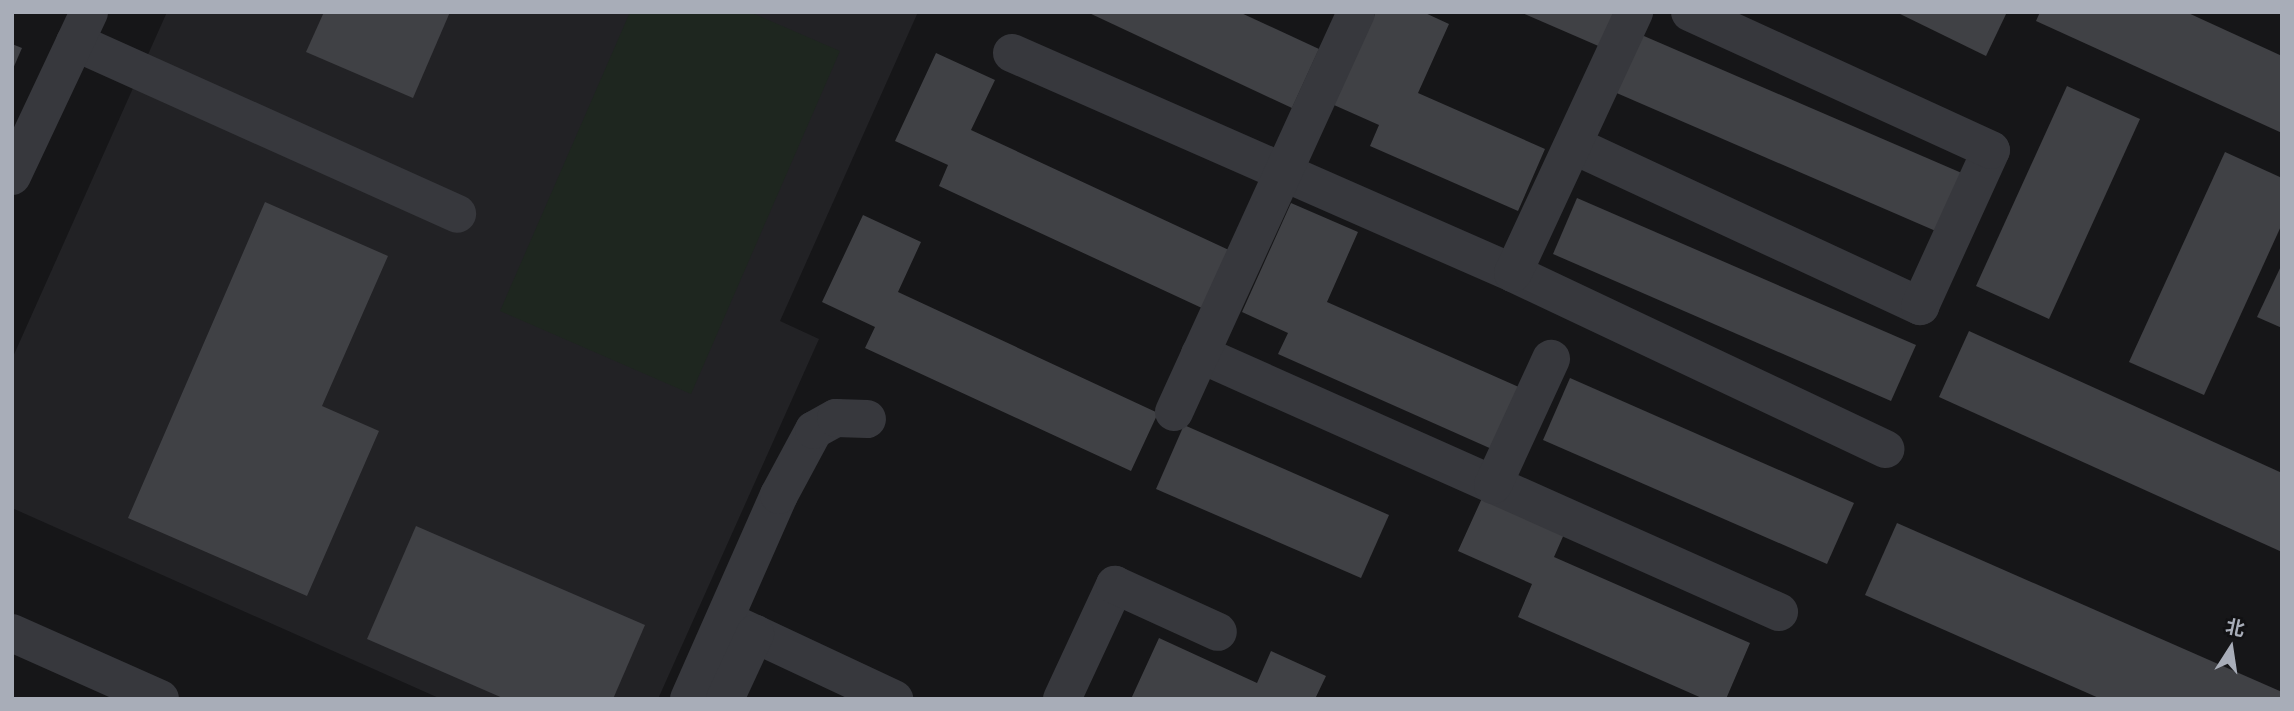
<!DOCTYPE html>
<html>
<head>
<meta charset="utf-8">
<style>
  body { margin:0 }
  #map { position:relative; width:2294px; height:711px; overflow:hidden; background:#161618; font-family:"Asap Condensed","Noto Sans SC",sans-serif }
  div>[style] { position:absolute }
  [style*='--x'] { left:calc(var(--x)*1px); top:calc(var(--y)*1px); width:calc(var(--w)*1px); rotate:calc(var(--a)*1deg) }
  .built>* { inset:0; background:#222225 }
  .green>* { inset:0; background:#1e261f }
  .building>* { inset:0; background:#404145 }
  .minor>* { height:38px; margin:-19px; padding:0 19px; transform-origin:19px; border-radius:19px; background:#37383d }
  span { translate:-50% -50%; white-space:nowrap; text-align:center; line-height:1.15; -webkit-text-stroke:5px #111113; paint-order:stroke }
  .frame { position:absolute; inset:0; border:14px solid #a8adb8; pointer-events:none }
  .north { position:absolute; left:2196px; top:613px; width:70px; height:70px; -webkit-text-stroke:5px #111113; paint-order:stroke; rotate:12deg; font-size:19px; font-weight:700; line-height:28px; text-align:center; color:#a8adb8 }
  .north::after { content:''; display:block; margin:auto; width:24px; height:32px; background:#a8adb8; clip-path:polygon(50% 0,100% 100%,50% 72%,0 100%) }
</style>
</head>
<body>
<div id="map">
  <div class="built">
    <i style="clip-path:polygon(167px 12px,918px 12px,780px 321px,819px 339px,658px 699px,441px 699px,12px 508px,12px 359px)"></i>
  </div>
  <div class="green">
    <i style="clip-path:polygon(630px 12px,750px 12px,840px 51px,691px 394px,500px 311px)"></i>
  </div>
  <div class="building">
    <i style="clip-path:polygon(324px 12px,450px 12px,413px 98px,306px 52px)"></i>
    <i style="clip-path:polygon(1087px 12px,1239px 12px,1319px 49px,1292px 108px)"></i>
    <i style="clip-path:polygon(1376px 12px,1423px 12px,1449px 24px,1418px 93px,1545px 149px,1518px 211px,1370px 146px,1379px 125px,1334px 105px)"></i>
    <i style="clip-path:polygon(1520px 12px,1619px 12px,1603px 48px)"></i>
    <i style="clip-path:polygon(1896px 12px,2007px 12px,1986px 56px)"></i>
    <i style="clip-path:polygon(2040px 12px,2186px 12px,2282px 56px,2282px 133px,2036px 21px)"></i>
    <i style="clip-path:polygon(1637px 33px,1964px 174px,1938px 232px,1612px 91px)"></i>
    <i style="clip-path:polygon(12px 44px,22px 48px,12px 71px)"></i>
    <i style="clip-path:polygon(936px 53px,995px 80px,971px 130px,1231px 251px,1204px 309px,939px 186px,948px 165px,895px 141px)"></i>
    <i style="clip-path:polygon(2067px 86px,2140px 119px,2049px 319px,1976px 286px)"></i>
    <i style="clip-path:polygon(2225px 152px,2282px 178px,2282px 224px,2204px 395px,2129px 362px)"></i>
    <i style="clip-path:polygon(1577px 198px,1916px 345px,1891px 401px,1553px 254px)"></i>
    <i style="clip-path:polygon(265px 202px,388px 256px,322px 406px,379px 431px,307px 596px,128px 518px)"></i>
    <i style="clip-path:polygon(1291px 203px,1358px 232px,1327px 302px,1521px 388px,1494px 450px,1278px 354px,1288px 333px,1242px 312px)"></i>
    <i style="clip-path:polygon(863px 215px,921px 242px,898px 292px,1158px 413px,1131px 471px,865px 348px,875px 327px,822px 302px)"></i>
    <i style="clip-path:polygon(2282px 264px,2282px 328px,2257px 317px)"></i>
    <i style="clip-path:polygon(1969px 331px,2282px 473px,2282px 552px,1939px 397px)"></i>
    <i style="clip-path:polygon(1570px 378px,1854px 503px,1827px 564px,1543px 440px)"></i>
    <i style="clip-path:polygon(1184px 425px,1389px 515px,1361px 578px,1156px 489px)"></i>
    <i style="clip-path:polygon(1483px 496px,1565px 532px,1554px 557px,1750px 643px,1726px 699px,1704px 699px,1518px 617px,1532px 584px,1458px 551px)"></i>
    <i style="clip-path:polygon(1897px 523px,2282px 692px,2282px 699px,2101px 699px,1865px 595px)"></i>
    <i style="clip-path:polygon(416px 526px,645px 625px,613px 699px,505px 699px,367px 639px)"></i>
    <i style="clip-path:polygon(1159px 638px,1257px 683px,1271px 651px,1326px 676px,1315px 699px,1131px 699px)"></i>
  </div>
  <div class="minor">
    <i style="--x:75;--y:42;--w:419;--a:24.2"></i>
    <i style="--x:1012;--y:53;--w:547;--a:23.71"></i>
    <i style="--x:1513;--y:273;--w:412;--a:25.3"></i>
    <i style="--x:1573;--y:145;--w:383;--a:24.9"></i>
    <i style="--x:1920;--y:306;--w:171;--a:-65.5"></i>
    <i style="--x:1991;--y:150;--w:331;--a:-155.4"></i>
    <i style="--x:12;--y:176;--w:181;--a:-64.8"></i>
    <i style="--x:1513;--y:273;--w:288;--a:-65.1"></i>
    <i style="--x:1200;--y:354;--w:634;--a:24.02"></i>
    <i style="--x:1174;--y:412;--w:439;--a:-65.5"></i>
    <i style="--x:1493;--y:485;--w:139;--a:-65.3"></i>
    <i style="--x:725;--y:620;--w:187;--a:25.1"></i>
    <i style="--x:12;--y:633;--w:162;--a:24"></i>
    <i style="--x:689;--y:699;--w:223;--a:-66.2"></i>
    <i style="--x:779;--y:495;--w:74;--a:-61.7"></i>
    <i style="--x:814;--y:430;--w:25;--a:-29"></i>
    <i style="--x:836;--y:418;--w:31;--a:2"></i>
    <i style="--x:725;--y:699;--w:72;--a:-65.2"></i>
    <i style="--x:1062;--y:699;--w:126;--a:-65.1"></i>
    <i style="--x:1115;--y:585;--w:113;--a:24.5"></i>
  </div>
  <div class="frame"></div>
  <div class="north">北</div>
</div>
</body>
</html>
